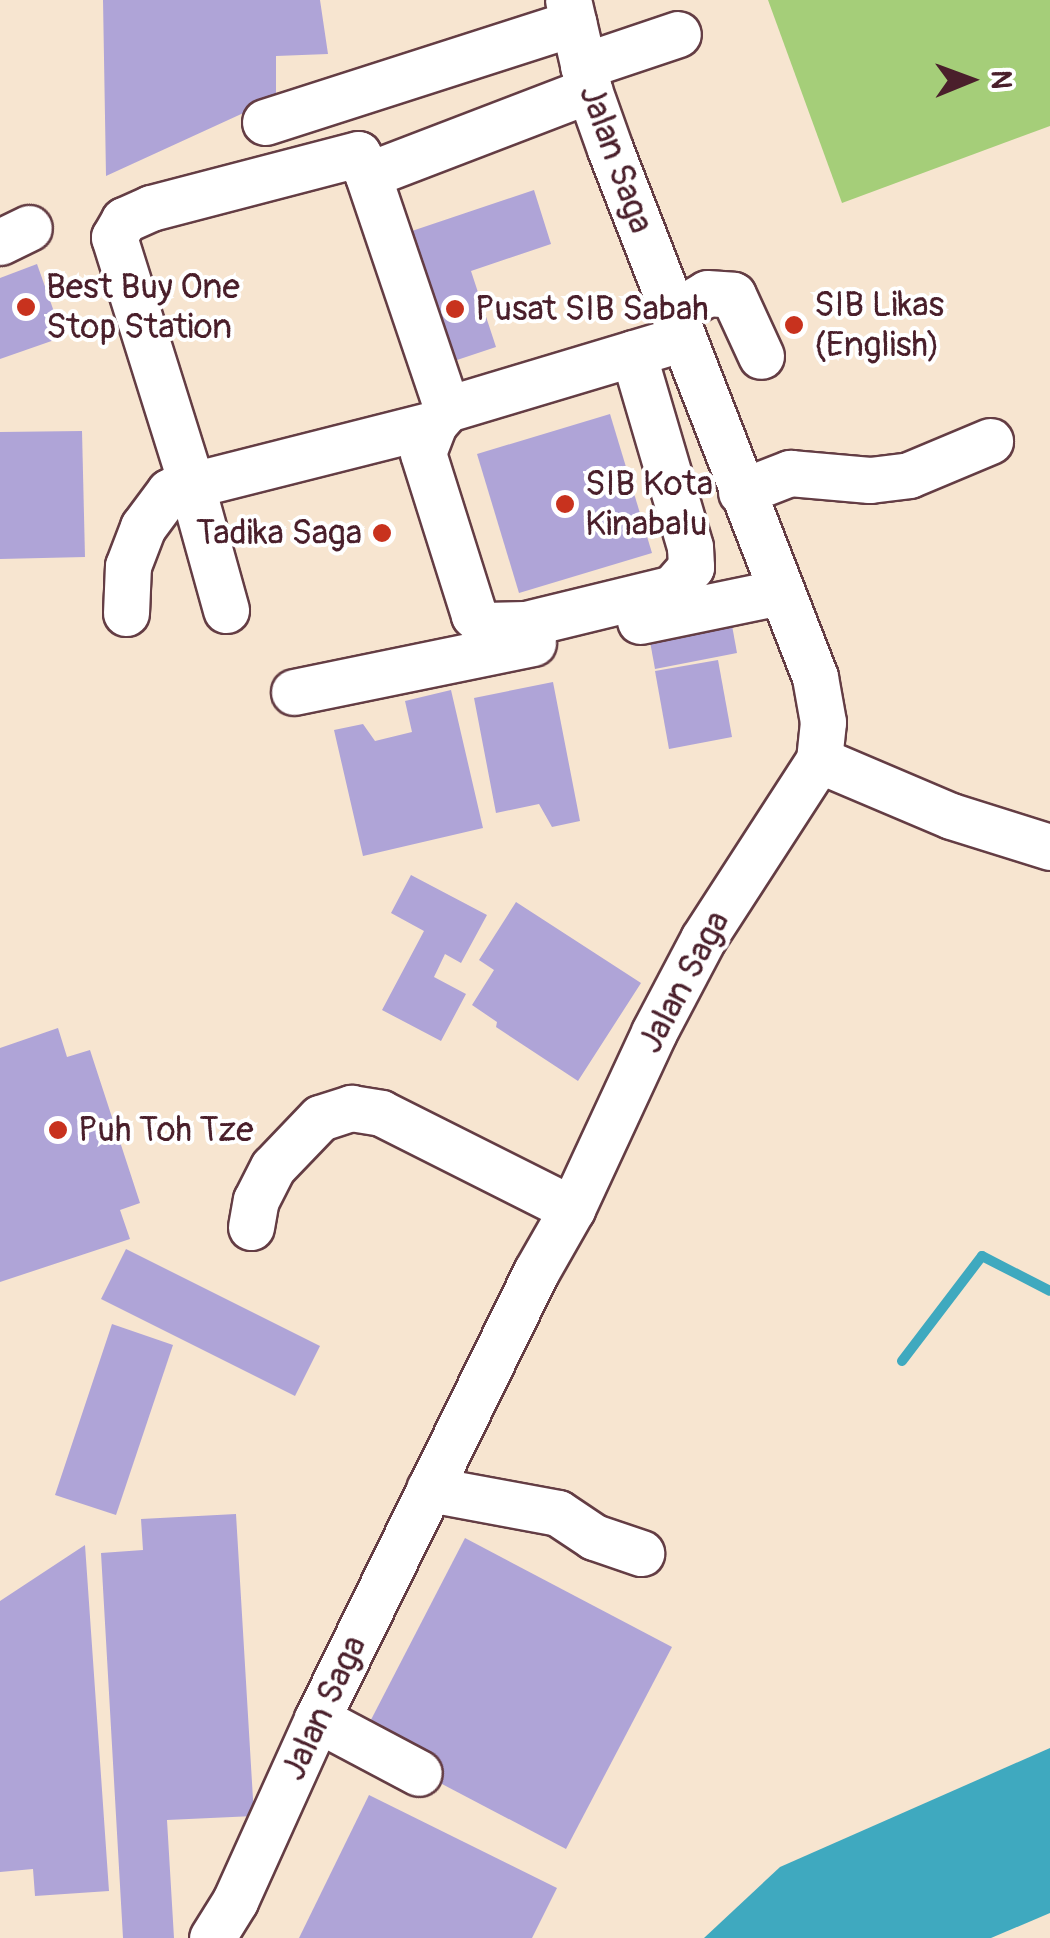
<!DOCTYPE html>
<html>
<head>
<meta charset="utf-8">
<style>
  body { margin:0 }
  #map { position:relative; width:1050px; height:1938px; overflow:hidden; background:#f7e5d0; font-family:Pangolin,sans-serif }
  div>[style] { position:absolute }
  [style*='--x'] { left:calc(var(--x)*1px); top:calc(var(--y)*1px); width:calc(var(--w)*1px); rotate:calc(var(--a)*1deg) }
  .green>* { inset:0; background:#a5ce79 }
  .water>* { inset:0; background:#3fa9bf }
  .stream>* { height:10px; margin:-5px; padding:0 5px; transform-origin:5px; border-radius:5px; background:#3fa9bf }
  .building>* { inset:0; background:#afa4d7 }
  .roads { filter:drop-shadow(2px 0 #643d44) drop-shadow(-2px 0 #643d44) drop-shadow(0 2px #643d44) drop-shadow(0 -2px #643d44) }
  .minor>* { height:45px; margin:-22.5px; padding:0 22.5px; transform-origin:22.5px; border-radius:22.5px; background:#fff }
  .dots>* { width:28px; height:28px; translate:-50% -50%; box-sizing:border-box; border:5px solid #fff; border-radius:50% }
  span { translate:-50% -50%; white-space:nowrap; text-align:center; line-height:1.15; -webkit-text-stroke:8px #fff; paint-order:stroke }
  .street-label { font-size:35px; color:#4a1f2b }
  .poi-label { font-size:35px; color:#4a1f2b }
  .left { translate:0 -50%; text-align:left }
  .right { translate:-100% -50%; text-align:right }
  .north { position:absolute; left:920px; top:30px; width:100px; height:100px; -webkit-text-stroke:8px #fff; paint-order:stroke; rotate:89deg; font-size:28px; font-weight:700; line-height:40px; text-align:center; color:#4a1f2b }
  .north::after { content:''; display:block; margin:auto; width:35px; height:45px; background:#4a1f2b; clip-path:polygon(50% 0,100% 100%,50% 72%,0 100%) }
</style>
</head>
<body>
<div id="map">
  <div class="green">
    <i style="clip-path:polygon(768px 0,1050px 0,1050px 126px,842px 203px)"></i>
  </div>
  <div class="water">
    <i style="clip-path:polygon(1050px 1748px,1050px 1913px,991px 1938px,704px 1938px,780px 1867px)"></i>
  </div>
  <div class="stream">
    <i style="--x:902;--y:1361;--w:132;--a:-52.7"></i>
    <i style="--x:982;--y:1256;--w:76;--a:27.2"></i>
  </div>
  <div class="building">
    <i style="clip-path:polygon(103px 0,320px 0,328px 54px,276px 56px,276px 98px,106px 176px)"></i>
    <i style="clip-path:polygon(534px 190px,551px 244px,471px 271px,496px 347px,445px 364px,403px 234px)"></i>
    <i style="clip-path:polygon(37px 264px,63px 337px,0 359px,0 278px)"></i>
    <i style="clip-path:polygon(610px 414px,652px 553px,519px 593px,477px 454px)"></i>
    <i style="clip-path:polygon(82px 431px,85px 557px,0 559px,0 432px)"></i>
    <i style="clip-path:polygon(731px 620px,737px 653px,655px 669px,649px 636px)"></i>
    <i style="clip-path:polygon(718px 660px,732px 737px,669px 749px,655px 671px)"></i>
    <i style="clip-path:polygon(553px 682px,580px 821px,552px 827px,539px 804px,496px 813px,474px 698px)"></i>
    <i style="clip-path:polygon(451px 690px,483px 828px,363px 856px,334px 730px,363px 724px,375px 741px,412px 732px,405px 701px)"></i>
    <i style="clip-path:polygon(411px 875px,487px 915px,461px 963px,445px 954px,434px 977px,466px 994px,441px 1041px,382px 1010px,424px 931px,391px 913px)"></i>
    <i style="clip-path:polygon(516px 902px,641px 983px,578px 1081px,496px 1027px,497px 1022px,472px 1005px,494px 970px,479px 960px)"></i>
    <i style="clip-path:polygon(58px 1028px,67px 1057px,90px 1050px,140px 1203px,120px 1210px,130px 1239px,0 1282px,0 1048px)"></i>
    <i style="clip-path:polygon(126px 1249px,320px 1346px,295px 1396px,101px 1299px)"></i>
    <i style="clip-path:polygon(112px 1324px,173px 1345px,116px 1515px,55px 1495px)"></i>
    <i style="clip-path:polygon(236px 1514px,254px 1816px,167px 1820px,174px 1938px,123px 1938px,101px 1553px,143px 1550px,141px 1519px)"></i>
    <i style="clip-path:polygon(465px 1538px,672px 1647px,566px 1849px,360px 1741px)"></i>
    <i style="clip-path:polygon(85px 1545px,109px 1891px,35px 1896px,33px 1869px,0 1872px,0 1601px)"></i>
    <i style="clip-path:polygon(369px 1795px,557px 1888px,532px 1938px,299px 1938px)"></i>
  </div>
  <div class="roads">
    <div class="minor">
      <i style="--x:583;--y:66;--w:100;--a:-18.6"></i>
      <i style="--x:265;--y:122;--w:324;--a:-17.8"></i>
      <i style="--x:368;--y:175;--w:23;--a:-115"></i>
      <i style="--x:358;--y:154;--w:214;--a:165.4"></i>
      <i style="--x:151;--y:208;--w:30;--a:156"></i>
      <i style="--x:124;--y:220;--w:20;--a:120"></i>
      <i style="--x:114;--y:237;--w:255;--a:72.6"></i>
      <i style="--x:190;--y:480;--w:18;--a:3"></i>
      <i style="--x:208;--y:481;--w:233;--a:-14.2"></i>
      <i style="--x:0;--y:242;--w:32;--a:-26"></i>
      <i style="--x:673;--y:313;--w:39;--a:-30"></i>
      <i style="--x:707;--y:293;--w:26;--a:4"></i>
      <i style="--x:733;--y:295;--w:67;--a:65.3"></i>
      <i style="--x:633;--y:353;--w:202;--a:73.6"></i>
      <i style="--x:690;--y:547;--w:20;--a:87"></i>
      <i style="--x:691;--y:567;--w:28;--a:131"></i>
      <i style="--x:673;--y:588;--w:152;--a:166.3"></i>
      <i style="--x:525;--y:624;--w:40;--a:178.6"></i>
      <i style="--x:485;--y:625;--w:15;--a:-138"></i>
      <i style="--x:474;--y:615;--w:170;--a:-107.5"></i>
      <i style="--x:423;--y:453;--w:31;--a:-69"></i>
      <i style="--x:434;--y:424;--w:20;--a:-49"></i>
      <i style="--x:447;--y:409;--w:246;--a:-16.7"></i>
      <i style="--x:447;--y:409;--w:247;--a:-108.7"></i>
      <i style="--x:368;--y:175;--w:237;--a:-21"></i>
      <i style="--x:741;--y:492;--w:53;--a:-21.2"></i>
      <i style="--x:790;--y:473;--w:80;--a:5"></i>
      <i style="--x:870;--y:480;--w:39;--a:-7"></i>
      <i style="--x:909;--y:475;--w:88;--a:-22.8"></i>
      <i style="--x:126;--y:613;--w:47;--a:-87.6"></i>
      <i style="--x:128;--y:566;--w:42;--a:-69"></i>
      <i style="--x:143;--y:527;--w:44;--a:-53.4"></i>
      <i style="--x:169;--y:492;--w:24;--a:-30"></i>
      <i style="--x:190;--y:480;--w:135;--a:74.5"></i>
      <i style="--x:640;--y:621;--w:143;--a:-11.7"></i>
      <i style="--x:294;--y:692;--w:244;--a:-11.6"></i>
      <i style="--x:819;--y:760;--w:143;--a:23"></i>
      <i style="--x:951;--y:816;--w:104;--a:17.4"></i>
      <i style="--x:251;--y:1227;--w:27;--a:-80"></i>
      <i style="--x:256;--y:1200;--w:37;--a:-63"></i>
      <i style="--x:273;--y:1167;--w:68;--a:-46.2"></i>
      <i style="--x:320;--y:1118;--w:33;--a:-18"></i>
      <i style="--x:351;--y:1108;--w:30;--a:9"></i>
      <i style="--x:381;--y:1113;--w:214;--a:26.7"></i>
      <i style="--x:429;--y:1489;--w:131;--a:10.5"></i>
      <i style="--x:558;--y:1513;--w:43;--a:33.7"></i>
      <i style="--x:594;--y:1537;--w:50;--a:18.8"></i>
      <i style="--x:317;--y:1719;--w:115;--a:27.9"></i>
      <i style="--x:212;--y:1938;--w:44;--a:-58.1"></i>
      <i style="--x:235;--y:1901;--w:200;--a:-65.7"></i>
      <i style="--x:317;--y:1719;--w:498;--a:-63.9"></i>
      <i style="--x:536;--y:1272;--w:73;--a:-60.3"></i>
      <i style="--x:572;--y:1209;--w:195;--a:-65.1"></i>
      <i style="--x:654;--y:1032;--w:105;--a:-62.2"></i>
      <i style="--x:703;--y:939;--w:213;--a:-57.1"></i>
      <i style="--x:819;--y:760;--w:38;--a:-84"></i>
      <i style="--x:823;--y:722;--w:46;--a:-100.1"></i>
      <i style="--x:815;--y:677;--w:566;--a:-111.22"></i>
      <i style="--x:610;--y:149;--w:63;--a:-109.6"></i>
      <i style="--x:589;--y:90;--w:92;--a:-103.1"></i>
    </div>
  </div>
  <div class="dots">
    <i style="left:26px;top:307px;background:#c8321e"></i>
    <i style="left:455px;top:309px;background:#c8321e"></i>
    <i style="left:794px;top:325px;background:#c8321e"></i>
    <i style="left:565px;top:504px;background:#c8321e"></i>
    <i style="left:382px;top:533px;background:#c8321e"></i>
    <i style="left:58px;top:1130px;background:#c8321e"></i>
  </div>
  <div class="street-label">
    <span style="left:616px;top:159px;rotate:70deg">Jalan Saga</span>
    <span style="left:684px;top:982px;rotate:-62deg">Jalan Saga</span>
    <span style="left:324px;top:1708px;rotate:-65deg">Jalan Saga</span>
  </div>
  <div class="poi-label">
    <span class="left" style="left:46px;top:307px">Best Buy One<br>Stop Station</span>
    <span class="left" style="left:814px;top:325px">SIB Likas<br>(English)</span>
    <span class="left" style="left:475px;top:309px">Pusat SIB Sabah</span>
    <span class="left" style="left:585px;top:504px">SIB Kota<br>Kinabalu</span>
    <span class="right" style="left:362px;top:533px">Tadika Saga</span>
    <span class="left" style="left:78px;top:1130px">Puh Toh Tze</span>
  </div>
  <div class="north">N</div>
</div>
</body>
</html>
